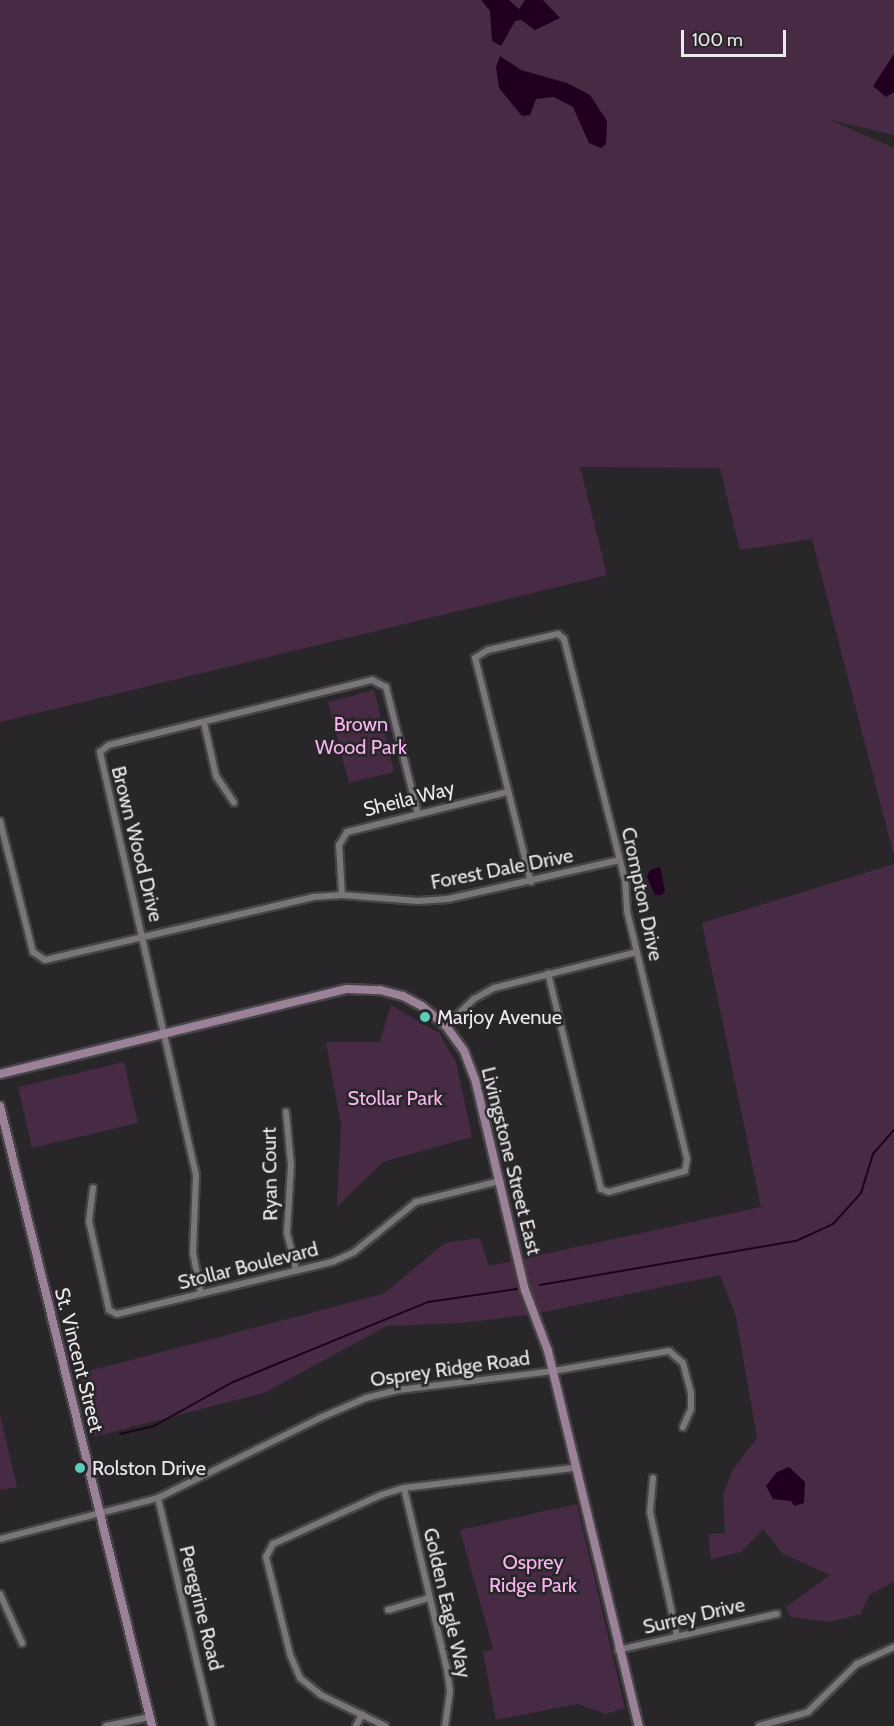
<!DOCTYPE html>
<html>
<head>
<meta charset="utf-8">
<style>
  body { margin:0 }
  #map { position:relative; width:894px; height:1726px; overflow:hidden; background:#292629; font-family:Cabin,sans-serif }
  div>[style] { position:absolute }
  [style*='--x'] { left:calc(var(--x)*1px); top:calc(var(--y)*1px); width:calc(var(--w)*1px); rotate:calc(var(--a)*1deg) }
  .green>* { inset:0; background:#472a43 }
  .water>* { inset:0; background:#21001f }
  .stream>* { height:2px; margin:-1px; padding:0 1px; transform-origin:1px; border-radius:1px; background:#21001f }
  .roads { filter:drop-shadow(2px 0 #464446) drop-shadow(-2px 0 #464446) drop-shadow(0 2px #464446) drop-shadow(0 -2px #464446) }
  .street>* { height:6px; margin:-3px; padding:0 3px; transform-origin:3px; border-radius:3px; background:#7a7579 }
  .secondary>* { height:8px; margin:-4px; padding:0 4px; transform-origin:4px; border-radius:4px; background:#9c8298 }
  .dots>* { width:16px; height:16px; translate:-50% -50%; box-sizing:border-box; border:3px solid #292629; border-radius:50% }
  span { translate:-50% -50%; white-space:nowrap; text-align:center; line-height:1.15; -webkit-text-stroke:5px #292629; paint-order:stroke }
  .park-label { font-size:20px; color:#fbb5f2 }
  .street-label { font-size:20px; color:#eceaec }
  .poi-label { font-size:20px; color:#eceaec }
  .left { translate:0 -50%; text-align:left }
  .scale { position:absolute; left:681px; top:30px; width:105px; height:27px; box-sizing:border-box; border:3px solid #eceaec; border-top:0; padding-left:8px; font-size:18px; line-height:21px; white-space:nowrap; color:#eceaec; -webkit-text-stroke:4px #292629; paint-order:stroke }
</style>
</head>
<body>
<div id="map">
  <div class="green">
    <i style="clip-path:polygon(0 0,894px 0,894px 135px,830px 120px,894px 148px,894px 856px,812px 539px,740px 550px,720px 468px,580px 467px,607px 575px,0 722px)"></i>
    <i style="clip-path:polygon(374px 690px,394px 772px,349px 783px,328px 702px)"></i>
    <i style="clip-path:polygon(894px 864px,894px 1582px,869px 1595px,861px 1614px,830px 1622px,791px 1617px,786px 1607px,830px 1575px,783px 1554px,763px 1529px,741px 1552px,711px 1559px,708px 1534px,725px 1533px,723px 1495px,732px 1471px,757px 1438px,736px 1317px,720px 1275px,534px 1314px,461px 1323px,387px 1326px,264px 1393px,93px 1437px,77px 1374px,383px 1294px,445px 1243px,480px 1238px,489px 1266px,761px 1207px,702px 923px)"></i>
    <i style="clip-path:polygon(391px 1005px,439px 1033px,456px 1062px,472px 1137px,383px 1162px,337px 1207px,341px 1125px,326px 1042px,380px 1042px)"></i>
    <i style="clip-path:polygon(124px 1062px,138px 1123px,32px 1148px,18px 1087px)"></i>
    <i style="clip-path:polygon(0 1415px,17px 1487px,0 1490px)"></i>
    <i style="clip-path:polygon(577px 1504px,625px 1708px,606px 1714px,577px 1704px,496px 1720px,483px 1652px,493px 1649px,460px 1530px)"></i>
  </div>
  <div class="water">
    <i style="clip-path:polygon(481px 0,509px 0,519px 9px,525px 0,543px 0,560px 18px,535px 30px,521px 20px,515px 21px,501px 46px,492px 41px,490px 11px)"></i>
    <i style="clip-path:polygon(894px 54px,894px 92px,886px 97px,873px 86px)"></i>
    <i style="clip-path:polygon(500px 56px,521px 70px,567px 83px,590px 95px,607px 121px,606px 144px,601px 148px,589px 143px,573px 107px,554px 97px,536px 99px,530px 115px,522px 116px,499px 88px,496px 67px)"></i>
    <i style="clip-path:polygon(660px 867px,665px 891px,662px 895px,655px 895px,647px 877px,650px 870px)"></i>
    <i style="clip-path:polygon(789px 1467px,805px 1482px,804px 1503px,794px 1506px,791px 1501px,773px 1499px,766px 1486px,777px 1472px)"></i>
  </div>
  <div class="stream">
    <i style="--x:540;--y:1285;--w:260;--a:-9.8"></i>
    <i style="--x:796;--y:1241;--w:41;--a:-24.7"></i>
    <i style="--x:833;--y:1224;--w:42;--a:-47.9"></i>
    <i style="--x:861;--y:1193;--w:41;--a:-72.9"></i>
    <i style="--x:873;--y:1154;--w:32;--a:-49"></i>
    <i style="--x:120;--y:1434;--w:35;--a:-13"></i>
    <i style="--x:154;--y:1426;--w:90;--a:-29.1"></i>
    <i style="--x:233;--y:1382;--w:211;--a:-22.3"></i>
    <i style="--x:428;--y:1302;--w:96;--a:-8.4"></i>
  </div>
  <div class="roads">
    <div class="street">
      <i style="--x:204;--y:723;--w:54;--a:77.2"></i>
      <i style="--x:216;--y:776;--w:32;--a:56"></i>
      <i style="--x:0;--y:821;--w:135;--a:75.9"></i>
      <i style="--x:33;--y:952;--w:14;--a:34"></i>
      <i style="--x:45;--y:960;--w:276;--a:-13.2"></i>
      <i style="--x:314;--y:897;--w:28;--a:-4"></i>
      <i style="--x:342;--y:895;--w:76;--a:4.5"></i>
      <i style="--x:418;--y:901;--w:30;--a:-4"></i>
      <i style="--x:448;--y:899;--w:176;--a:-12.8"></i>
      <i style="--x:531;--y:882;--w:231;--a:-104"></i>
      <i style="--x:475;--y:658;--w:15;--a:-32"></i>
      <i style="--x:488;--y:650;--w:72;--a:-12.9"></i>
      <i style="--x:558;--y:634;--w:8;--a:40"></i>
      <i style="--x:564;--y:639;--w:249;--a:75.8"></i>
      <i style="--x:625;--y:880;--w:31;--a:86"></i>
      <i style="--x:627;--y:911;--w:255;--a:76.4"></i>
      <i style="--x:687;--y:1159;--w:12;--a:99"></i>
      <i style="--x:685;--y:1171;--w:79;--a:164.6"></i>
      <i style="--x:609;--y:1192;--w:9;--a:-159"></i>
      <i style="--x:601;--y:1189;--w:222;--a:-103.8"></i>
      <i style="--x:342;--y:895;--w:50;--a:-93.4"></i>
      <i style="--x:339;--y:845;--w:15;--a:-58"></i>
      <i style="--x:347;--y:832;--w:165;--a:-14"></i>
      <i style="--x:446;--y:1026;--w:39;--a:-44"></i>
      <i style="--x:474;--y:999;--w:23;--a:-29"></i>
      <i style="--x:494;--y:988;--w:147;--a:-14.1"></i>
      <i style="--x:286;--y:1112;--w:53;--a:84.6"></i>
      <i style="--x:291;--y:1165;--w:68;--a:93.4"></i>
      <i style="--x:287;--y:1233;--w:38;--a:76"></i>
      <i style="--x:93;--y:1188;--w:33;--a:97"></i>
      <i style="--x:89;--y:1221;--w:91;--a:77.3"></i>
      <i style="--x:109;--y:1310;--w:9;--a:27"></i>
      <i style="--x:117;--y:1314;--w:221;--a:-13.6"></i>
      <i style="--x:332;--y:1262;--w:24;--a:-24"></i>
      <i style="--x:354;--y:1252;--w:80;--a:-38.9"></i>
      <i style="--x:416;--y:1202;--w:87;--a:-14"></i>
      <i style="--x:201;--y:1294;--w:42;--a:-101"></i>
      <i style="--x:193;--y:1253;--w:78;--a:-87.8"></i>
      <i style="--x:196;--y:1175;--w:434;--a:-102.8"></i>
      <i style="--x:100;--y:752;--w:11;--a:-38"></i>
      <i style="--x:109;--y:745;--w:271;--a:-13.9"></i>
      <i style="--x:372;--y:680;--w:16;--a:27"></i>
      <i style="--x:386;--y:687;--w:131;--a:75.9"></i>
      <i style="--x:653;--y:1478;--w:34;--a:95"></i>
      <i style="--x:650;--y:1512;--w:127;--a:77.7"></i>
      <i style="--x:404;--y:1488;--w:187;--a:76.7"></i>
      <i style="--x:447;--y:1670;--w:21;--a:82"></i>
      <i style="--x:450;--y:1691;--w:35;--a:98"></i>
      <i style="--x:158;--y:1498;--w:234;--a:76.7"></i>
      <i style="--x:0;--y:1539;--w:163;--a:-14.5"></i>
      <i style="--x:158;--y:1498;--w:183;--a:-26.3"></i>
      <i style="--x:322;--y:1417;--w:48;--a:-23.4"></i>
      <i style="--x:366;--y:1398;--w:34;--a:-14"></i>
      <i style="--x:399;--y:1390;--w:155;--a:-7"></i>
      <i style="--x:553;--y:1371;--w:118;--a:-9.8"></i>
      <i style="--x:669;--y:1351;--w:18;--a:41"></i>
      <i style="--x:683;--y:1363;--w:31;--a:75"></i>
      <i style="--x:691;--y:1393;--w:16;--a:90"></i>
      <i style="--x:691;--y:1409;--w:20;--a:114"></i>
      <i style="--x:0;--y:1594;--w:54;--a:65.8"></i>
      <i style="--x:388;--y:1610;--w:43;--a:-16.3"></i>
      <i style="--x:618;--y:1650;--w:163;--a:-12.8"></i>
      <i style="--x:106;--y:1726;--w:45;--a:-11.6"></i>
      <i style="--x:356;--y:1726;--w:13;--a:-63"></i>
      <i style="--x:385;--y:1726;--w:71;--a:-154.2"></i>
      <i style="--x:321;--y:1695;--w:27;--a:-141"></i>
      <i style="--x:300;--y:1678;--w:26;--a:-113"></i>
      <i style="--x:290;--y:1654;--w:100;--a:-103.9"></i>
      <i style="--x:266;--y:1557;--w:15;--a:-62"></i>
      <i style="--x:273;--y:1544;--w:119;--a:-24.4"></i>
      <i style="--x:381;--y:1495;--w:24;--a:-17"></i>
      <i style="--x:404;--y:1488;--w:172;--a:-6.7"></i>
      <i style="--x:759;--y:1726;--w:51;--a:-15.9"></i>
      <i style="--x:808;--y:1712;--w:69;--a:-44.4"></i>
      <i style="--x:857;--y:1664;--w:41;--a:-24.7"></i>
    </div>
    <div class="secondary">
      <i style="--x:0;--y:1074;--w:357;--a:-13.8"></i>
      <i style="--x:347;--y:989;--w:33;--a:2"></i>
      <i style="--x:380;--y:990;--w:24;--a:15"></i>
      <i style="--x:403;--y:996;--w:21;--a:28"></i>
      <i style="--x:422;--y:1006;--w:31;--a:40"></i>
      <i style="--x:446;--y:1026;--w:31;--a:54"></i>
      <i style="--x:464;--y:1051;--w:30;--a:69"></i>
      <i style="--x:475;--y:1079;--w:217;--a:76.7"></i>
      <i style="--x:525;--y:1290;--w:65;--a:69.3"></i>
      <i style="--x:548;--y:1351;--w:386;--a:76.4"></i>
      <i style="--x:0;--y:1106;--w:638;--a:76.22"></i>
    </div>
  </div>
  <div class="dots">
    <i style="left:425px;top:1017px;background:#5bcebb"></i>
    <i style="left:80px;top:1468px;background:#5bcebb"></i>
  </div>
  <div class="park-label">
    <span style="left:361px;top:736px">Brown<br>Wood Park</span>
    <span style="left:395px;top:1098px">Stollar Park</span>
    <span style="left:533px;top:1574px">Osprey<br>Ridge Park</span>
  </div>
  <div class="street-label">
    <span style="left:409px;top:799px;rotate:-14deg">Sheila Way</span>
    <span style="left:137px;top:844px;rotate:76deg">Brown Wood Drive</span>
    <span style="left:502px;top:869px;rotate:-11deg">Forest Dale Drive</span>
    <span style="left:642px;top:894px;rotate:78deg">Crompton Drive</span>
    <span style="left:511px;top:1161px;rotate:76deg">Livingstone Street East</span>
    <span style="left:270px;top:1174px;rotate:-91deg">Ryan Court</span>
    <span style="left:248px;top:1266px;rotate:-14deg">Stollar Boulevard</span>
    <span style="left:79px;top:1360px;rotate:76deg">St. Vincent Street</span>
    <span style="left:450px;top:1369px;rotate:-8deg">Osprey Ridge Road</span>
    <span style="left:447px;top:1603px;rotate:77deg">Golden Eagle Way</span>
    <span style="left:201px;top:1608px;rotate:76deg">Peregrine Road</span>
    <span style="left:694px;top:1616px;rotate:-13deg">Surrey Drive</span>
  </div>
  <div class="poi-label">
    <span class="left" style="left:437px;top:1017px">Marjoy Avenue</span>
    <span class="left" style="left:92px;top:1468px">Rolston Drive</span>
  </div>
  <div class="scale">100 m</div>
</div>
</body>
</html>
